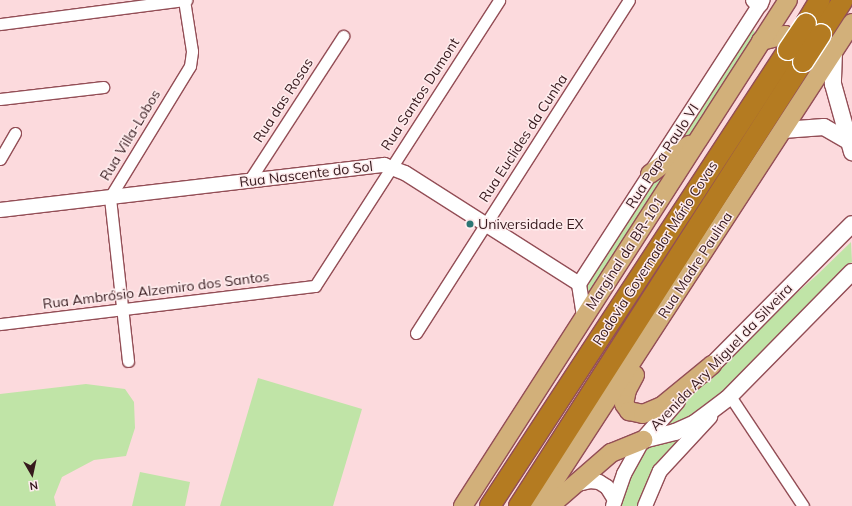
<!DOCTYPE html>
<html>
<head>
<meta charset="utf-8">
<style>
  body { margin:0 }
  #map { position:relative; width:852px; height:506px; overflow:hidden; background:#fcdadd; font-family:Mulish,sans-serif }
  div>[style] { position:absolute }
  [style*='--x'] { left:calc(var(--x)*1px); top:calc(var(--y)*1px); width:calc(var(--w)*1px); rotate:calc(var(--a)*1deg) }
  .green>* { inset:0; background:#c0e4a7 }
  .roads { filter:drop-shadow(1px 0 #934e56) drop-shadow(-1px 0 #934e56) drop-shadow(0 1px #934e56) drop-shadow(0 -1px #934e56) }
  .minor>* { height:11px; margin:-5.5px; padding:0 5.5px; transform-origin:5.5px; border-radius:5.5px; background:#fff }
  .tertiary>* { height:14px; margin:-7px; padding:0 7px; transform-origin:7px; border-radius:7px; background:#fff }
  .secondary>* { height:16px; margin:-8px; padding:0 8px; transform-origin:8px; border-radius:8px; background:#fff }
  .primary>* { height:18px; margin:-9px; padding:0 9px; transform-origin:9px; border-radius:9px; background:#d2b07a }
  .motorway>* { height:20px; margin:-10px; padding:0 10px; transform-origin:10px; border-radius:10px; background:#b47b21 }
  .bridges { filter:drop-shadow(1px 0 #fff) drop-shadow(-1px 0 #fff) drop-shadow(0 1px #fff) drop-shadow(0 -1px #fff) }
  .motorway-bridge>* { height:20px; margin:-10px; padding:0 10px; transform-origin:10px; border-radius:10px; background:#b47b21 }
  .dots>* { width:11px; height:11px; translate:-50% -50%; box-sizing:border-box; border:2px solid #feeced; border-radius:50% }
  span { translate:-50% -50%; white-space:nowrap; text-align:center; line-height:1.15; -webkit-text-stroke:3px #feeced; paint-order:stroke }
  .street-label { font-size:14px; color:#36191d }
  .poi-label { font-size:14px; color:#36191d }
  .left { translate:0 -50%; text-align:left }
  .north { position:absolute; left:12px; top:454px; width:40px; height:40px; -webkit-text-stroke:3px #feeced; paint-order:stroke; rotate:171deg; font-size:11px; font-weight:700; line-height:16px; text-align:center; color:#36191d }
  .north::after { content:''; display:block; margin:auto; width:14px; height:18px; background:#36191d; clip-path:polygon(50% 0,100% 100%,50% 72%,0 100%) }
</style>
</head>
<body>
<div id="map">
  <div class="green">
    <i style="clip-path:polygon(752px 28px,756px 34px,693px 133px,669px 150px)"></i>
    <i style="clip-path:polygon(681px 158px,585px 302px,584px 282px,652px 181px)"></i>
    <i style="clip-path:polygon(851px 242px,852px 262px,779px 337px,703px 414px,666px 432px,664px 418px,739px 344px,817px 275px)"></i>
    <i style="clip-path:polygon(258px 378px,362px 409px,333px 506px,220px 506px)"></i>
    <i style="clip-path:polygon(86px 384px,125px 389px,134px 402px,135px 428px,126px 456px,94px 460px,62px 477px,54px 497px,56px 506px,0 506px,0 394px)"></i>
    <i style="clip-path:polygon(686px 434px,653px 470px,638px 506px,616px 506px,643px 444px)"></i>
    <i style="clip-path:polygon(140px 472px,190px 482px,185px 506px,132px 506px)"></i>
  </div>
  <div class="roads">
    <div class="minor">
      <i style="--x:0;--y:24;--w:188;--a:-7.4"></i>
      <i style="--x:0;--y:99;--w:104;--a:-6.6"></i>
      <i style="--x:0;--y:159;--w:30;--a:-60"></i>
      <i style="--x:249;--y:181;--w:173;--a:-57"></i>
      <i style="--x:0;--y:324;--w:317;--a:-6.9"></i>
      <i style="--x:315;--y:286;--w:340;--a:-57.2"></i>
      <i style="--x:416;--y:333;--w:395;--a:-57.4"></i>
      <i style="--x:128;--y:361;--w:165;--a:-96.3"></i>
      <i style="--x:110;--y:197;--w:153;--a:-58.6"></i>
      <i style="--x:190;--y:66;--w:15;--a:-82"></i>
      <i style="--x:192;--y:51;--w:52;--a:-98.9"></i>
      <i style="--x:730;--y:396;--w:132;--a:56.4"></i>
    </div>
    <div class="tertiary">
      <i style="--x:0;--y:210;--w:387;--a:-6.7"></i>
      <i style="--x:384;--y:165;--w:22;--a:21"></i>
      <i style="--x:405;--y:173;--w:206;--a:32.5"></i>
      <i style="--x:584;--y:316;--w:32;--a:-99"></i>
      <i style="--x:579;--y:284;--w:338;--a:-57.1"></i>
      <i style="--x:574;--y:485;--w:16;--a:-14"></i>
      <i style="--x:590;--y:481;--w:9;--a:6"></i>
      <i style="--x:599;--y:482;--w:9;--a:32"></i>
      <i style="--x:607;--y:487;--w:15;--a:58"></i>
      <i style="--x:613;--y:506;--w:34;--a:-71"></i>
      <i style="--x:624;--y:474;--w:39;--a:-61"></i>
      <i style="--x:645;--y:506;--w:38;--a:-67"></i>
      <i style="--x:660;--y:471;--w:74;--a:-47.2"></i>
    </div>
    <div class="secondary">
      <i style="--x:754;--y:0;--w:7;--a:34"></i>
      <i style="--x:834;--y:51;--w:33;--a:92"></i>
      <i style="--x:833;--y:84;--w:71;--a:74.4"></i>
      <i style="--x:783;--y:130;--w:41;--a:-4.2"></i>
      <i style="--x:824;--y:127;--w:28;--a:30"></i>
      <i style="--x:703;--y:374;--w:211;--a:-45.2"></i>
      <i style="--x:643;--y:440;--w:52;--a:-48.9"></i>
      <i style="--x:643;--y:440;--w:33;--a:-14"></i>
      <i style="--x:675;--y:432;--w:22;--a:-24"></i>
      <i style="--x:695;--y:423;--w:40;--a:-37"></i>
      <i style="--x:727;--y:399;--w:178;--a:-45.5"></i>
    </div>
    <div class="primary">
      <i style="--x:761;--y:41;--w:25;--a:-14"></i>
      <i style="--x:785;--y:35;--w:25;--a:27"></i>
      <i style="--x:650;--y:174;--w:49;--a:-36.6"></i>
      <i style="--x:635;--y:375;--w:17;--a:118"></i>
      <i style="--x:627;--y:390;--w:14;--a:102"></i>
      <i style="--x:624;--y:404;--w:9;--a:54"></i>
      <i style="--x:629;--y:411;--w:14;--a:12"></i>
      <i style="--x:643;--y:414;--w:21;--a:-23"></i>
      <i style="--x:662;--y:406;--w:65;--a:-39.4"></i>
      <i style="--x:463;--y:506;--w:601;--a:-57.29"></i>
      <i style="--x:538;--y:506;--w:576;--a:-56.97"></i>
      <i style="--x:550;--y:506;--w:81;--a:-41"></i>
      <i style="--x:611;--y:453;--w:35;--a:-22"></i>
    </div>
    <div class="motorway">
      <i style="--x:806;--y:23;--w:27;--a:-59"></i>
      <i style="--x:821;--y:34;--w:40;--a:-57.1"></i>
      <i style="--x:490;--y:506;--w:545;--a:-56.84"></i>
      <i style="--x:519;--y:506;--w:527;--a:-57.4"></i>
    </div>
  </div>
  <div class="bridges">
    <div class="motorway-bridge">
      <i style="--x:788;--y:50;--w:32;--a:-56"></i>
      <i style="--x:803;--y:62;--w:33;--a:-57"></i>
    </div>
  </div>
  <div class="dots">
    <i style="left:470px;top:224px;background:#2c7674"></i>
  </div>
  <div class="street-label">
    <span style="left:420px;top:94px;rotate:-57deg">Rua Santos Dumont</span>
    <span style="left:283px;top:100px;rotate:-57deg">Rua das Rosas</span>
    <span style="left:130px;top:135px;rotate:-59deg">Rua Villa-Lobos</span>
    <span style="left:523px;top:138px;rotate:-57deg">Rua Euclides da Cunha</span>
    <span style="left:662px;top:156px;rotate:-57deg">Rua Papa Paulo VI</span>
    <span style="left:306px;top:174px;rotate:-7deg">Rua Nascente do Sol</span>
    <span style="left:625px;top:253px;rotate:-57deg">Marginal da BR-101</span>
    <span style="left:655px;top:253px;rotate:-57deg">Rodovia Governador Mário Covas</span>
    <span style="left:695px;top:265px;rotate:-57deg">Rua Madre Paulina</span>
    <span style="left:156px;top:290px;rotate:-7deg">Rua Ambrósio Alzemiro dos Santos</span>
    <span style="left:721px;top:357px;rotate:-46deg">Avenida Ary Miguel da Silveira</span>
  </div>
  <div class="poi-label">
    <span class="left" style="left:478px;top:224px">Universidade EX</span>
  </div>
  <div class="north">N</div>
</div>
</body>
</html>
